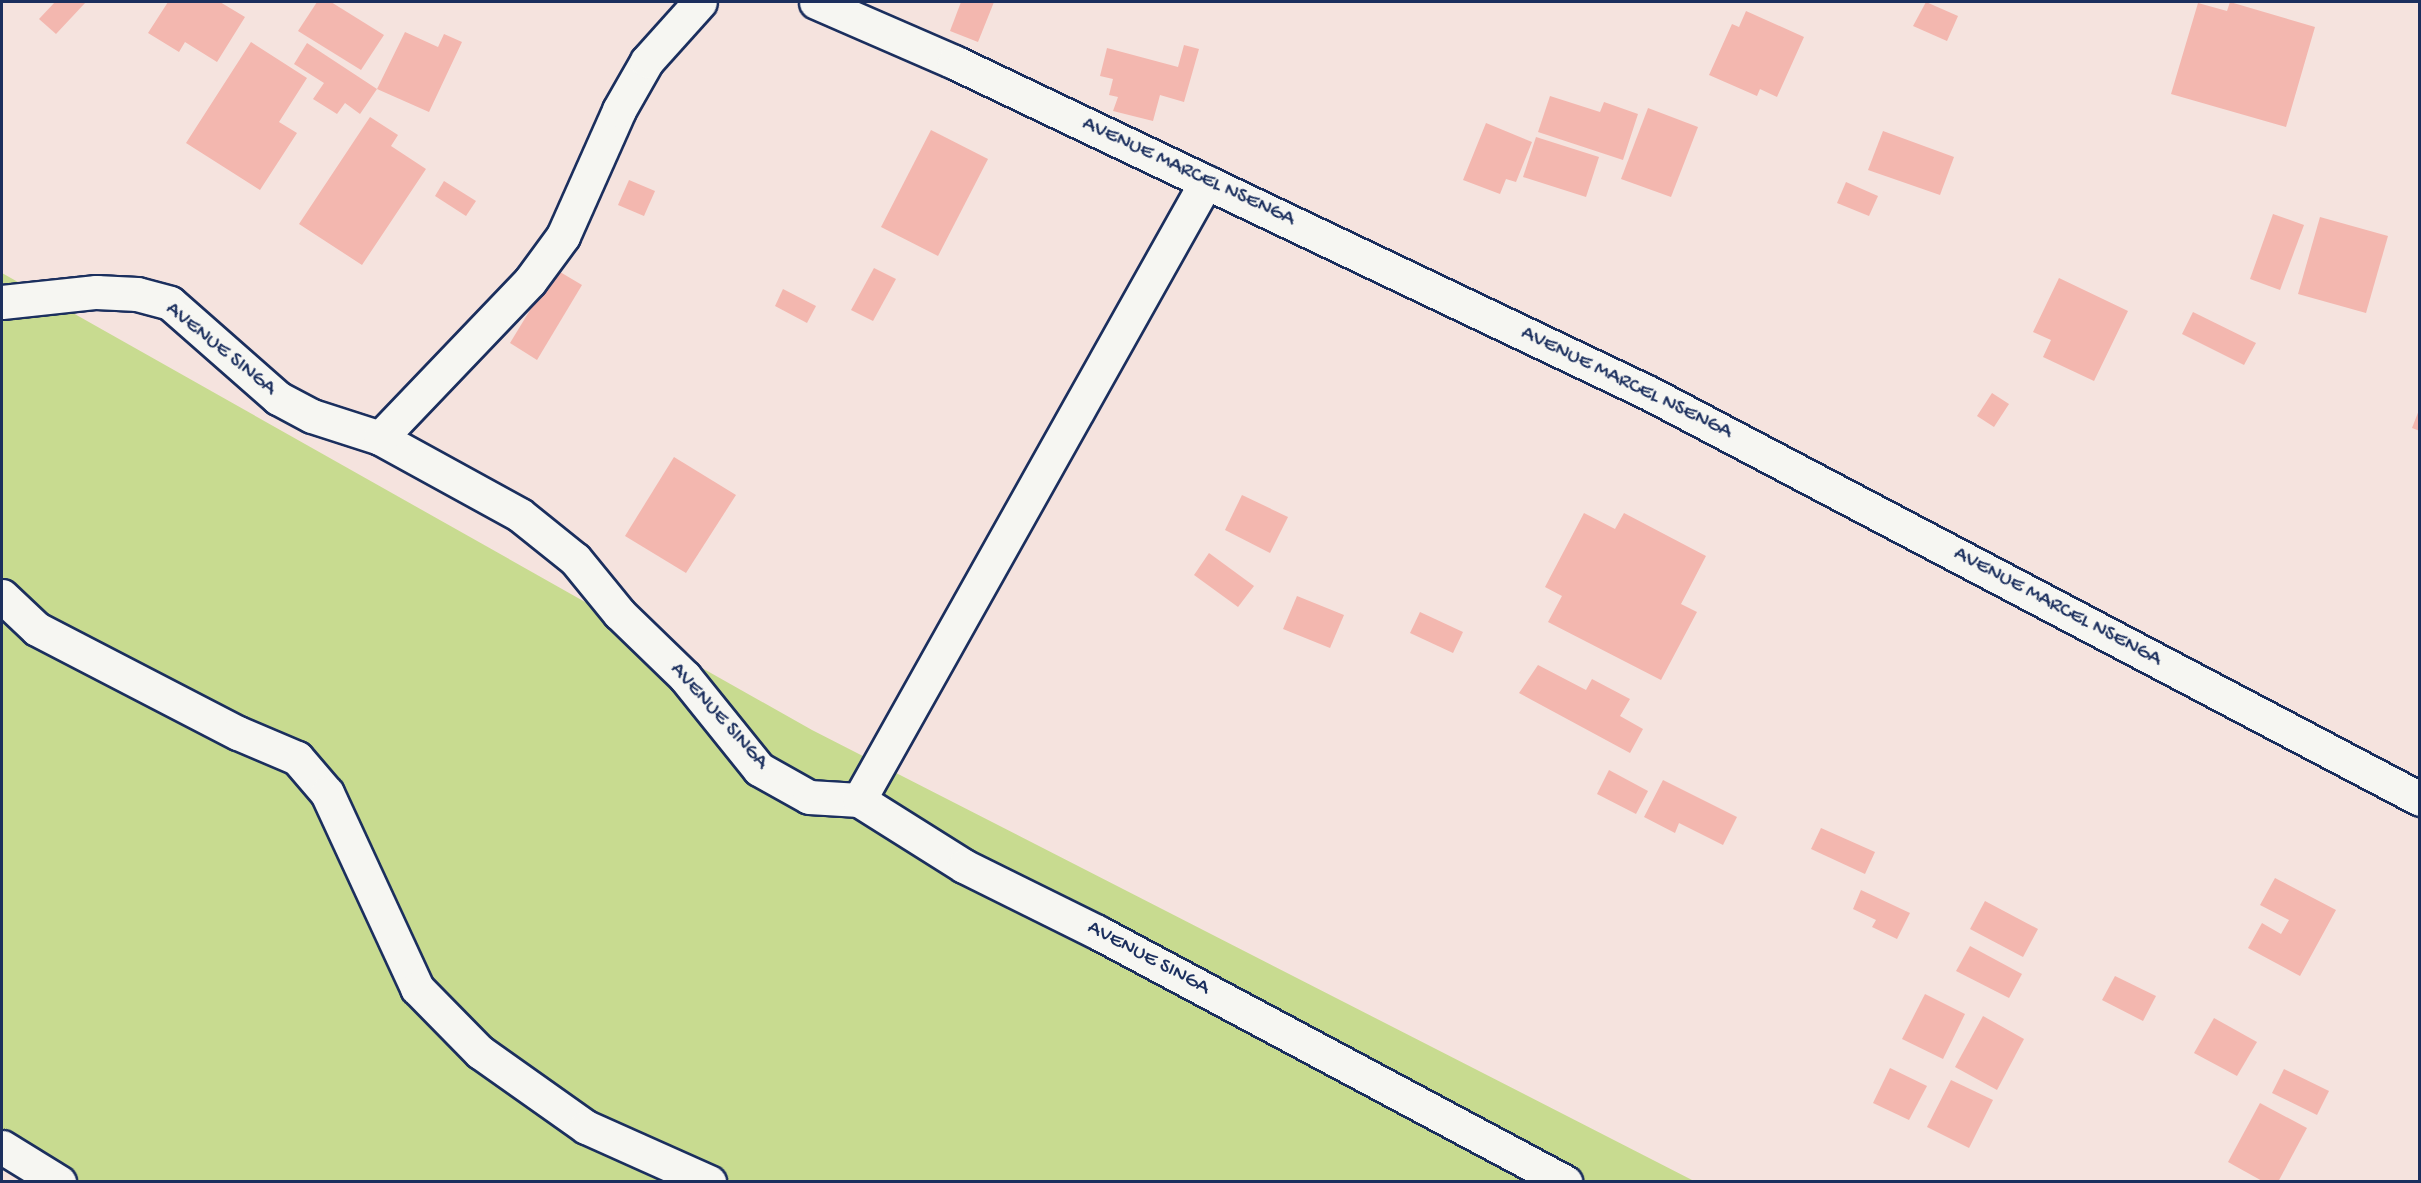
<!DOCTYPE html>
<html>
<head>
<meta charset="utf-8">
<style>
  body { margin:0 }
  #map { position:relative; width:2421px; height:1183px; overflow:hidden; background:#f5e3de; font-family:"Gochi Hand",sans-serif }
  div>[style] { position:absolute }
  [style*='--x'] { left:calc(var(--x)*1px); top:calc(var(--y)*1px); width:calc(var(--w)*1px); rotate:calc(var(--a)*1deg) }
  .green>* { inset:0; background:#c8db90 }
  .building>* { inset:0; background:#f3b7af }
  .roads { filter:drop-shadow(2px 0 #1b2f5e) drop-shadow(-2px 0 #1b2f5e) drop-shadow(0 2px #1b2f5e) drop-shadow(0 -2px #1b2f5e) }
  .minor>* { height:33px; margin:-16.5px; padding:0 16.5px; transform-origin:16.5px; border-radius:16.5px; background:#f6f6f2 }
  span { translate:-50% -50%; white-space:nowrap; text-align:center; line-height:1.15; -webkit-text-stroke:5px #f6f6f2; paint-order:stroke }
  .street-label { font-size:21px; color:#1b2f5e }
  .frame { position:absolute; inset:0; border:3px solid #1b2f5e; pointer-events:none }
</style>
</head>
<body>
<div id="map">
  <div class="green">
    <i style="clip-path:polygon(2px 273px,812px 730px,1694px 1181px,44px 1182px,2px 1158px)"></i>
  </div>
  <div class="building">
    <i style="clip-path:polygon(55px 2px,86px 2px,56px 34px,39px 19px)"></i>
    <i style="clip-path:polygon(168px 2px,220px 2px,245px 17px,217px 62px,185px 42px,179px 52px,148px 33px)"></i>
    <i style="clip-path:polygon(317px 2px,331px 2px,384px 35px,361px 70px,298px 31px)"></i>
    <i style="clip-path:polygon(961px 2px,994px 2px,978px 42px,950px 31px)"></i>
    <i style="clip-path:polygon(1926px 2px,1958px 16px,1947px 41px,1913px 26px)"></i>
    <i style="clip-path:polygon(2230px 2px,2315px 27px,2286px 127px,2171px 94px,2198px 3px,2227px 11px)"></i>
    <i style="clip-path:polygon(1746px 11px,1804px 37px,1777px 97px,1760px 89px,1757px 96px,1709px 75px,1732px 24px,1739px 27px)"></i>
    <i style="clip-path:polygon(405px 32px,438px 47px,444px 34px,462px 42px,429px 112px,377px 89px,360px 114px,345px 103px,337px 114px,313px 99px,324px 83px,294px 64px,307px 43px,377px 89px)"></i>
    <i style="clip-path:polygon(251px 42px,307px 78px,279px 122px,297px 133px,260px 190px,186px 143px)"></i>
    <i style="clip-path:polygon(1184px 45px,1199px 49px,1184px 102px,1160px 95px,1153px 121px,1113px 111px,1118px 97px,1109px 95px,1113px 79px,1100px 76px,1107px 48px,1178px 67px)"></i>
    <i style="clip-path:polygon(1550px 96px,1600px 112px,1604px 102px,1638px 114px,1623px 160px,1538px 132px)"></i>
    <i style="clip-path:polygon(1648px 108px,1698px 127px,1671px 197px,1621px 179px)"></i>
    <i style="clip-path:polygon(370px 117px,398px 135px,391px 146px,426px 169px,362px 265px,299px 224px)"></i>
    <i style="clip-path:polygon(1486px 123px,1532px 142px,1516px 182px,1506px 179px,1500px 194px,1463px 180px)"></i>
    <i style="clip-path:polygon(931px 130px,988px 159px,938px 256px,881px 227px)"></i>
    <i style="clip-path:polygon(1883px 131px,1954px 157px,1940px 195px,1868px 170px)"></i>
    <i style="clip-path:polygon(1536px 137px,1599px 157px,1586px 197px,1523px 177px)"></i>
    <i style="clip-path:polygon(629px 180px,655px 191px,644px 216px,618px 205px)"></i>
    <i style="clip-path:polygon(444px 181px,476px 201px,466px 216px,435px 196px)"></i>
    <i style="clip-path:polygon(1846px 182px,1878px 196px,1869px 216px,1837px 203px)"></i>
    <i style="clip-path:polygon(2273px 214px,2304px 225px,2280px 290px,2250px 279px)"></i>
    <i style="clip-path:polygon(2320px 217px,2388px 236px,2366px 313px,2298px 294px)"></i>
    <i style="clip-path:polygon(874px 268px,896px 279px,873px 321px,851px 310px)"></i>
    <i style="clip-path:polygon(555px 269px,582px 285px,537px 360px,510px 343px)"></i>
    <i style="clip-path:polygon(2059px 278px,2128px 311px,2094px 381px,2043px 357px,2051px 340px,2033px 332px)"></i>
    <i style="clip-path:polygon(783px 289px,816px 306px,807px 323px,775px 306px)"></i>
    <i style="clip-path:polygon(2193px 312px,2256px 343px,2244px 365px,2182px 334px)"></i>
    <i style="clip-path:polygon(1992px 393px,2009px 404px,1994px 427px,1977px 416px)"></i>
    <i style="clip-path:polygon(2419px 410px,2420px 410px,2420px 431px,2412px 428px)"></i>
    <i style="clip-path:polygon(674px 457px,736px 495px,686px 573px,625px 536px)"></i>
    <i style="clip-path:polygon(1242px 495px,1288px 517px,1270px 553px,1225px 530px)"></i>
    <i style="clip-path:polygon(1584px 513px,1615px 529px,1624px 513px,1706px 556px,1681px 604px,1697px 612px,1661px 680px,1548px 622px,1562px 596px,1545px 587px)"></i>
    <i style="clip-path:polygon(1209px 553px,1254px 586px,1238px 607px,1194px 575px)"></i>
    <i style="clip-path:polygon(1297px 596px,1344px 615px,1330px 648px,1283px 629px)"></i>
    <i style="clip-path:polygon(1420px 612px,1463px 632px,1453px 653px,1410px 633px)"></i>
    <i style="clip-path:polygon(1538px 665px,1586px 690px,1592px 679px,1630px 699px,1620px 716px,1643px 729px,1630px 753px,1519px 693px)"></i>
    <i style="clip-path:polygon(1609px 770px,1648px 791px,1636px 814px,1597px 794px)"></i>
    <i style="clip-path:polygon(1663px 780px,1737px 817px,1723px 845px,1679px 823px,1675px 833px,1644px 817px)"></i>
    <i style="clip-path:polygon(1821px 828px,1875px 852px,1865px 874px,1811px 849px)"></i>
    <i style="clip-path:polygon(2275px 878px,2336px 910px,2300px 976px,2248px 948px,2262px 923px,2281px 934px,2289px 920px,2260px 905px)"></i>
    <i style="clip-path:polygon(1861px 890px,1910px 913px,1897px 939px,1872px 927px,1876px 920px,1853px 909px)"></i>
    <i style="clip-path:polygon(1985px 901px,2038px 929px,2023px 957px,1970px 929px)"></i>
    <i style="clip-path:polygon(1970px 946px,2022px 974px,2009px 998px,1956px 971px)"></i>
    <i style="clip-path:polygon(2115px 976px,2156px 996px,2143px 1021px,2102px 1000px)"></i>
    <i style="clip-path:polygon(1925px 994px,1965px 1014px,1943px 1059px,1902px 1039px)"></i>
    <i style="clip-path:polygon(1983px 1016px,2024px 1039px,1997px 1090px,1955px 1067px)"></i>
    <i style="clip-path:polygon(2214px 1018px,2257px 1042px,2237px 1076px,2194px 1053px)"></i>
    <i style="clip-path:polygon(1890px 1068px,1927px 1086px,1909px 1120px,1873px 1103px)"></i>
    <i style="clip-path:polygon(2284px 1069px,2329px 1091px,2317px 1115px,2272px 1093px)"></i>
    <i style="clip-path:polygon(1951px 1080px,1993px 1100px,1969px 1148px,1927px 1127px)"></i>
    <i style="clip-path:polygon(2260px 1103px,2307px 1128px,2278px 1182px,2264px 1182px,2228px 1162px)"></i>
  </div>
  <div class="roads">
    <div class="minor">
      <i style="--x:816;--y:2;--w:150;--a:23.5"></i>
      <i style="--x:954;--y:62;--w:770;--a:25.47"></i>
      <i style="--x:1649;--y:393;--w:871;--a:27.77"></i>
      <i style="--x:2;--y:302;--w:95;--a:-6.1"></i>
      <i style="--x:96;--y:292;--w:41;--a:2.8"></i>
      <i style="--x:137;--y:294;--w:34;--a:15"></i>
      <i style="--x:170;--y:303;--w:144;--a:41.3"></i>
      <i style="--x:278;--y:398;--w:38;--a:28"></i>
      <i style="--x:312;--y:416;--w:71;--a:17.9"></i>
      <i style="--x:380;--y:438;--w:160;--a:28.8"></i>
      <i style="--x:520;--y:515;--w:70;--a:38.7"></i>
      <i style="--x:575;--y:559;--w:70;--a:50.8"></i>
      <i style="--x:619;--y:613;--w:92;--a:44.1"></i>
      <i style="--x:685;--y:677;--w:118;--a:51.2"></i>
      <i style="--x:759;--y:769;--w:57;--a:29.2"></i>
      <i style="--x:809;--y:797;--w:50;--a:3.4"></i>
      <i style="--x:859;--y:800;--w:124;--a:32.2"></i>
      <i style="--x:964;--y:866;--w:148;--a:26.4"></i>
      <i style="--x:1097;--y:932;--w:531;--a:28.11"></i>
      <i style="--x:380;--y:438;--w:217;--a:-46.3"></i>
      <i style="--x:530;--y:281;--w:56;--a:-53.7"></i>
      <i style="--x:563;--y:236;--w:138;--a:-66"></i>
      <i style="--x:619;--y:110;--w:56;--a:-60.3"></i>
      <i style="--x:647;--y:61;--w:79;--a:-48.1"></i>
      <i style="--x:2;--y:596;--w:48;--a:43.3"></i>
      <i style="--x:37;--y:629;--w:226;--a:27.4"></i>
      <i style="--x:238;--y:733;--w:64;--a:23"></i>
      <i style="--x:297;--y:758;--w:46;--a:49.4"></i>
      <i style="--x:327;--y:793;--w:215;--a:65.2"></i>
      <i style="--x:417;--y:988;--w:90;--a:45.5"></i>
      <i style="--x:480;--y:1052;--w:130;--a:35.3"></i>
      <i style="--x:586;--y:1127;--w:135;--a:24.1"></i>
      <i style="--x:859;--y:800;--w:709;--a:-60.69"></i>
      <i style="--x:2;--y:1147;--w:67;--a:31.6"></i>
    </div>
  </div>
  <div class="street-label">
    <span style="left:1188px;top:173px;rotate:25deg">AVENUE MARCEL NSENGA</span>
    <span style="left:220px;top:350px;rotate:39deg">AVENUE SINGA</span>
    <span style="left:1626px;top:384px;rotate:26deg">AVENUE MARCEL NSENGA</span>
    <span style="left:2057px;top:608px;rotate:28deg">AVENUE MARCEL NSENGA</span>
    <span style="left:718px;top:717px;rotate:48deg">AVENUE SINGA</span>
    <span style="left:1148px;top:959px;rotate:28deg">AVENUE SINGA</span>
  </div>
  <div class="frame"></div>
</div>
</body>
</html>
